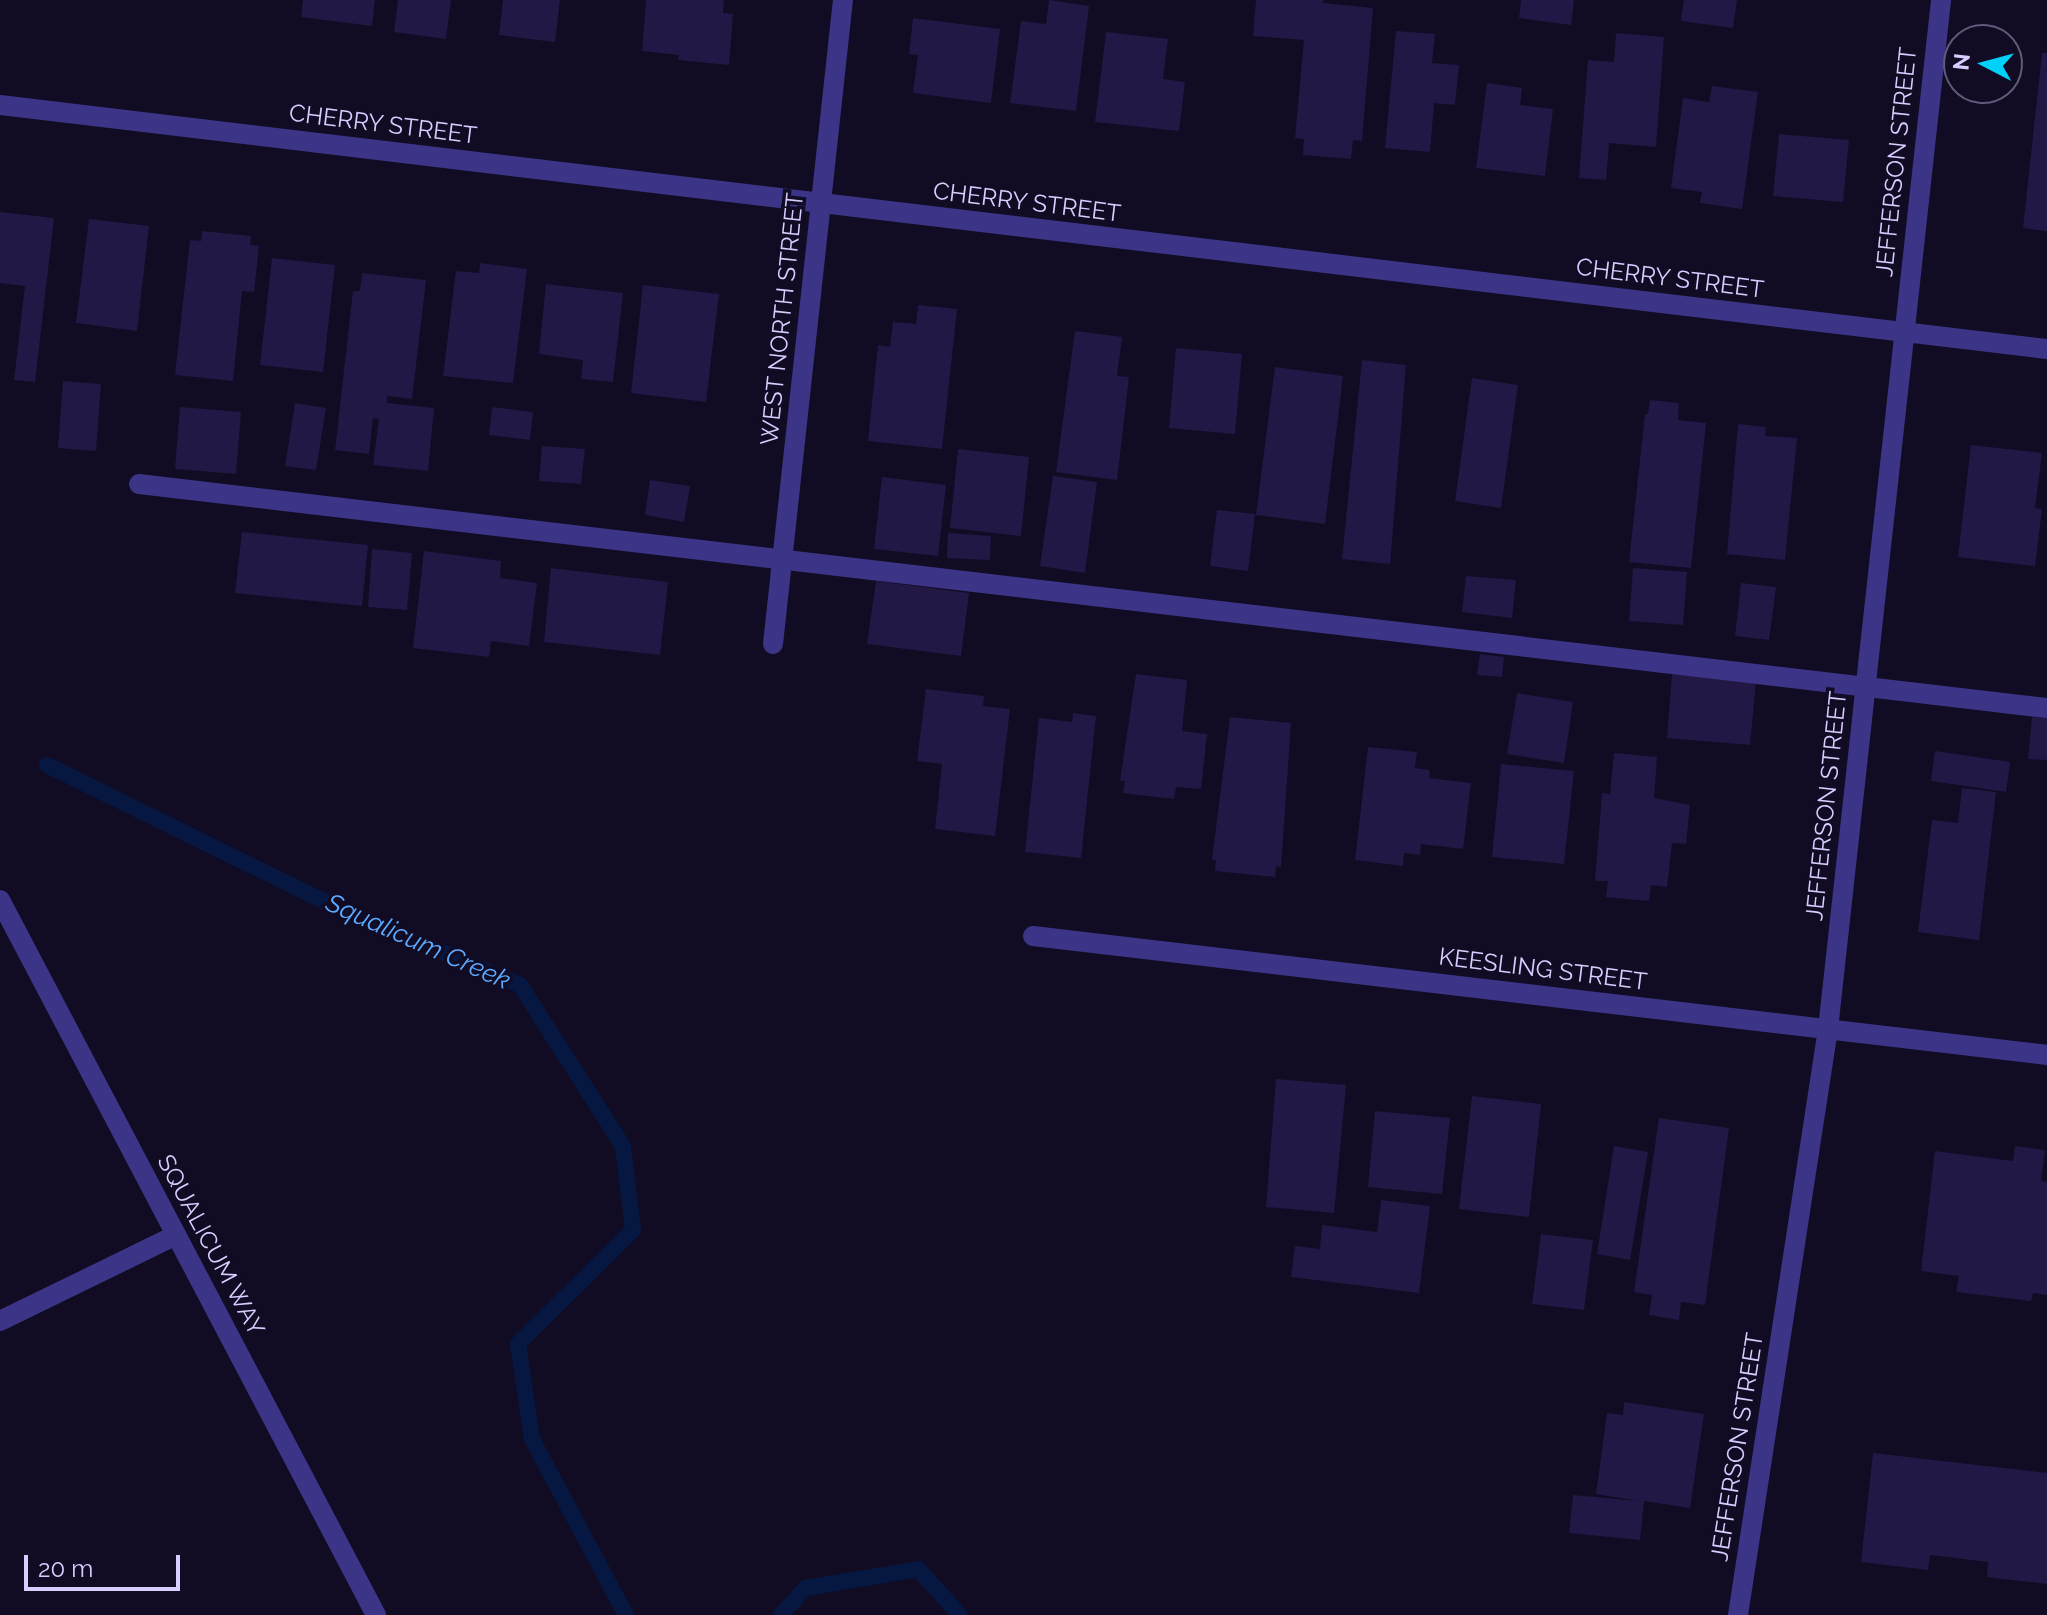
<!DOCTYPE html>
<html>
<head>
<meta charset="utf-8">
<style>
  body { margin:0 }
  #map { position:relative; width:2047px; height:1615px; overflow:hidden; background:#110c23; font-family:Raleway,sans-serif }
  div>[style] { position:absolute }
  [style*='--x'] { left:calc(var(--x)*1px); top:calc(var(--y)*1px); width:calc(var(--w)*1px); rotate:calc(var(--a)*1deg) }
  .stream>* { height:16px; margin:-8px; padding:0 8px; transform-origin:8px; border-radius:8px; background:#061842 }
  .building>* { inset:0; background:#231745 }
  .minor>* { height:20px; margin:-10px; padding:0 10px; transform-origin:10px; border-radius:10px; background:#3c3486 }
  span { translate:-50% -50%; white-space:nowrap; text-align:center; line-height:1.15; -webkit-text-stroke:7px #110c23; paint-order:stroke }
  .street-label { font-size:24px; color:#d7ceff }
  .water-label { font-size:26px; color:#5caaff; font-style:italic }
  .north { position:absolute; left:1943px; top:24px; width:80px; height:80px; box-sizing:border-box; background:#110c23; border:2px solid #605a7b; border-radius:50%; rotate:276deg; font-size:22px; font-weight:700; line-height:32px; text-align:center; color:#d7ceff }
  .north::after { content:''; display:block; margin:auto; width:28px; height:36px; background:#00d1f9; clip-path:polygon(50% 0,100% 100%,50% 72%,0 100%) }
  .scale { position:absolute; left:24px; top:1555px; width:156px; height:36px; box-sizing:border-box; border:4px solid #d7ceff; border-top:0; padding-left:10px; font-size:24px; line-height:28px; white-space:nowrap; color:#d7ceff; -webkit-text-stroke:6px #110c23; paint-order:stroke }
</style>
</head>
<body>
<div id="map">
  <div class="stream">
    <i style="--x:47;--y:765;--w:319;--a:26.2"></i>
    <i style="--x:333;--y:906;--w:203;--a:22.9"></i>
    <i style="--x:520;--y:985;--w:191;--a:57.4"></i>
    <i style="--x:623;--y:1146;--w:85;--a:83.2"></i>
    <i style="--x:633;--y:1230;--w:162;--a:135.3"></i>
    <i style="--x:518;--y:1344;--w:96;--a:81.6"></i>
    <i style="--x:532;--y:1439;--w:200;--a:61.9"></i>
    <i style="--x:781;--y:1615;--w:36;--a:-48"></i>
    <i style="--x:805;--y:1588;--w:115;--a:-9.5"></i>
    <i style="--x:918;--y:1569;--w:62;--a:47.6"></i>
  </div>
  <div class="building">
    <i style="clip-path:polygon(303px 0,375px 0,372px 26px,301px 17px)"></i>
    <i style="clip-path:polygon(398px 0,451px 0,446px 39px,394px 32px)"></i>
    <i style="clip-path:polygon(503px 0,560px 0,555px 42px,499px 35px)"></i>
    <i style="clip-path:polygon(646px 0,724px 0,723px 13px,733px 14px,729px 65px,678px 60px,679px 55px,642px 51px)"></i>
    <i style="clip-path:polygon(1049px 0,1089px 6px,1076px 111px,1010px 103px,1021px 21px,1046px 24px)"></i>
    <i style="clip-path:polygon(1256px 0,1323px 0,1323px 3px,1373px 8px,1362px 141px,1353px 140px,1351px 159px,1303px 155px,1304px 139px,1295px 138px,1304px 40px,1253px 36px)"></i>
    <i style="clip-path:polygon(1521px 0,1574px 0,1571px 25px,1519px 18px)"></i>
    <i style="clip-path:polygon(1684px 0,1737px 0,1733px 28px,1681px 21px)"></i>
    <i style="clip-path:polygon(913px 18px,1000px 29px,991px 103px,913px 93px,918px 55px,909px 54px)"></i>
    <i style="clip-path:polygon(1396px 31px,1435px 34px,1432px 63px,1459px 65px,1455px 105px,1434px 103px,1430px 152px,1385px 148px)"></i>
    <i style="clip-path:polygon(1106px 32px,1168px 39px,1163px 79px,1185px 82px,1179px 131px,1095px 122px)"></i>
    <i style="clip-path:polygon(1616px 33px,1664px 37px,1656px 147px,1609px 143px,1606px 180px,1579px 178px,1588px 60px,1614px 62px)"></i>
    <i style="clip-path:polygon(2042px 53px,2047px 53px,2047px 231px,2023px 228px)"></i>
    <i style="clip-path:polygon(1487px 83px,1522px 88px,1520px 105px,1553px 109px,1545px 176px,1476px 168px)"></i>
    <i style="clip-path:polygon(1712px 86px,1758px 92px,1742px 209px,1700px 203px,1702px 192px,1671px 188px,1683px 98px,1709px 102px)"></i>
    <i style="clip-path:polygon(1779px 134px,1849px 140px,1843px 202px,1773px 196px)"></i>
    <i style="clip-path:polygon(0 212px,54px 218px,35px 382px,14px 380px,25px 286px,0 283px)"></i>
    <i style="clip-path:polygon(89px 219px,149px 226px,137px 331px,76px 323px)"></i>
    <i style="clip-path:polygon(202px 231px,251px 236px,250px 245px,259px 246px,254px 292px,242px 291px,233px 381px,175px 375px,190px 240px,201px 241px)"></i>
    <i style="clip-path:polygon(272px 258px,335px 265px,323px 372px,260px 365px)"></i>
    <i style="clip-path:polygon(480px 263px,527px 269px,513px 383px,443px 376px,456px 271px,479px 273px)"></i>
    <i style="clip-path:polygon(362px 273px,426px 280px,412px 399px,387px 396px,387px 403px,434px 408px,428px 471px,373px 465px,379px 419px,373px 418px,369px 454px,335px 450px,353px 291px,360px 291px)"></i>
    <i style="clip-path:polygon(546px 284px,623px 293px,613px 382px,581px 379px,583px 360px,539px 354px)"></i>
    <i style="clip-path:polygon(643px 285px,719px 294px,706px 402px,631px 393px)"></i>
    <i style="clip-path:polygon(918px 305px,957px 309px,942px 449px,868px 441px,878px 345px,890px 347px,893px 322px,916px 324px)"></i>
    <i style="clip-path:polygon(1075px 331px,1122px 337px,1117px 376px,1129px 377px,1117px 480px,1056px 472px)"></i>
    <i style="clip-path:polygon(1176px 348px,1242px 354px,1235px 434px,1169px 428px)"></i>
    <i style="clip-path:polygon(1362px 360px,1406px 365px,1390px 564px,1342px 559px)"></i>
    <i style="clip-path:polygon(1275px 367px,1343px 376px,1325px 524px,1256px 515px)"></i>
    <i style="clip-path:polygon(1472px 378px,1518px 385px,1501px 508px,1455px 501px)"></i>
    <i style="clip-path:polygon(63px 381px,101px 384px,96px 451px,58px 448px)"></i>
    <i style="clip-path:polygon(1650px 400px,1679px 403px,1678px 420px,1706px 423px,1691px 568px,1629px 562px,1645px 414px,1648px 414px)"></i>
    <i style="clip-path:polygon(295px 403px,326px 408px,316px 470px,285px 466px)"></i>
    <i style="clip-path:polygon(180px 407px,241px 412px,236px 474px,175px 469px)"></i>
    <i style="clip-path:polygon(492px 407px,533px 412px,530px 440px,489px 435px)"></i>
    <i style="clip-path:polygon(1738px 424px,1766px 427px,1765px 436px,1797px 438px,1785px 560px,1727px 554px)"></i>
    <i style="clip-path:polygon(1971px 445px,2042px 453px,2035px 508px,2042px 509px,2035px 566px,1958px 557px)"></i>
    <i style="clip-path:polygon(542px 446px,585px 449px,581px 484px,539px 481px)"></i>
    <i style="clip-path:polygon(958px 449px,1029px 457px,1021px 536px,950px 528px)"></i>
    <i style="clip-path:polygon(1053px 476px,1097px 482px,1085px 573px,1040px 566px)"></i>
    <i style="clip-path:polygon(882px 477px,946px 485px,938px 556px,874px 549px)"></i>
    <i style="clip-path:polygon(650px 480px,690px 486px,684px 522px,645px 515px)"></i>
    <i style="clip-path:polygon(1217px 510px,1255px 514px,1248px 571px,1210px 566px)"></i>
    <i style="clip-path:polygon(242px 532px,368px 545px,362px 606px,235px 593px)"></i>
    <i style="clip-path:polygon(948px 533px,991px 536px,990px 560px,947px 558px)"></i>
    <i style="clip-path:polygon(372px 549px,412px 553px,407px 610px,368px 607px)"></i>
    <i style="clip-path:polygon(424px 551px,501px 561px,500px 578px,537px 583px,529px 646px,491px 641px,489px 657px,413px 648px)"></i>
    <i style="clip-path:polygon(551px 568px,668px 582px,660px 655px,544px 642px)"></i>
    <i style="clip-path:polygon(1633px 568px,1687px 572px,1683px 625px,1629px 621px)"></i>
    <i style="clip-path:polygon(1466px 576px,1516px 580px,1512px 618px,1462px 612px)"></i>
    <i style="clip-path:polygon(876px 581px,969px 593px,961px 656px,867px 644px)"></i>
    <i style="clip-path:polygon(1741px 583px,1776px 587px,1769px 640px,1735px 636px)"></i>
    <i style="clip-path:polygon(1480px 654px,1504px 657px,1502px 677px,1477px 675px)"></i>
    <i style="clip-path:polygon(1136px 674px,1187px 680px,1182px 731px,1207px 734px,1201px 789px,1176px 787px,1174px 799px,1123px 793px,1125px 781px,1120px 781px)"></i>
    <i style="clip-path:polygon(1672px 674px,1756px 681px,1750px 745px,1667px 738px)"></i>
    <i style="clip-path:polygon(926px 689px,984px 696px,983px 706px,1010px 709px,995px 836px,935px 829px,942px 764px,917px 761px)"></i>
    <i style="clip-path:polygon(1517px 693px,1573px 702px,1564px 763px,1507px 754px)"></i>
    <i style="clip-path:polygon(1073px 713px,1096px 716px,1081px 858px,1025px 852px,1039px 718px,1072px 722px)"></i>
    <i style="clip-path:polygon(1230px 717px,1291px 723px,1281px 867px,1276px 866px,1275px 877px,1215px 871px,1216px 860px,1212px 860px)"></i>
    <i style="clip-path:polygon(2032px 717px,2047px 718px,2047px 760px,2028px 759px)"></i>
    <i style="clip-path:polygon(1368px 747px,1417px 752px,1415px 768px,1430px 770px,1429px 778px,1471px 783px,1463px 849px,1421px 844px,1420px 855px,1404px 853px,1403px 866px,1355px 860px)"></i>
    <i style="clip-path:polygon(1935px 751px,2010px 762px,2006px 792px,1931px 781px)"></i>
    <i style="clip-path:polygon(1614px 753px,1657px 757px,1654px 798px,1690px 805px,1686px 844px,1672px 843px,1667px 887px,1651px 885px,1649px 901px,1606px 897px,1608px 881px,1595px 881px,1602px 793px,1610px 794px)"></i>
    <i style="clip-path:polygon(1501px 764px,1574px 771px,1564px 864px,1492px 857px)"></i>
    <i style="clip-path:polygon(1962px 788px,1996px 792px,1979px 940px,1918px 932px,1932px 820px,1958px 823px)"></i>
    <i style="clip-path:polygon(1276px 1079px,1346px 1085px,1334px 1213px,1266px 1207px)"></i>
    <i style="clip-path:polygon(1472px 1096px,1541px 1104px,1529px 1217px,1459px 1209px)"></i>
    <i style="clip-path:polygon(1375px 1111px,1450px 1118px,1442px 1194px,1368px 1187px)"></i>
    <i style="clip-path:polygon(1659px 1118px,1729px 1128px,1705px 1305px,1681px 1302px,1679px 1320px,1649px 1315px,1652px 1295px,1634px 1292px)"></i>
    <i style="clip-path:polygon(1614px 1146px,1648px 1152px,1630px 1260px,1597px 1254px)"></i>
    <i style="clip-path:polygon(2015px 1146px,2045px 1150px,2041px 1181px,2047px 1182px,2047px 1295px,2033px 1293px,2031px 1301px,1956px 1292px,1959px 1276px,1921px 1271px,1935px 1151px,2013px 1161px)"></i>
    <i style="clip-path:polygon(1381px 1200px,1430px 1206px,1419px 1293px,1291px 1277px,1295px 1246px,1320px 1249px,1322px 1225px,1377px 1232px)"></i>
    <i style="clip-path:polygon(1541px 1234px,1593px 1240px,1584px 1310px,1532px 1304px)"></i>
    <i style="clip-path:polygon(1624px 1402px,1704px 1414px,1690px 1508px,1644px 1501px,1640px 1540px,1569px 1533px,1573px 1495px,1638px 1501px,1596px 1494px,1607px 1413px,1623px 1415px)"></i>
    <i style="clip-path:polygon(1873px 1453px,2047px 1473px,2047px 1584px,1987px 1577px,1988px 1562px,1930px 1555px,1928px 1570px,1861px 1562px)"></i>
  </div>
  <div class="minor">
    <i style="--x:0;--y:105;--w:2061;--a:6.8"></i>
    <i style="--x:139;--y:484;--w:1921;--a:6.7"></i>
    <i style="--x:773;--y:644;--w:648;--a:-83.8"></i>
    <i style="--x:0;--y:900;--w:808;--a:62.26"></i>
    <i style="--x:1033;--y:936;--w:1021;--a:6.69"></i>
    <i style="--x:0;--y:1321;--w:196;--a:-26"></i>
    <i style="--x:1738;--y:1615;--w:593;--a:-81.27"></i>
    <i style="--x:1828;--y:1029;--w:1035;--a:-83.73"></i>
  </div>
  <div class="street-label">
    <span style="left:383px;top:124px;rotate:7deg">CHERRY STREET</span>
    <span style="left:1896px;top:162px;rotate:-84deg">JEFFERSON STREET</span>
    <span style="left:1027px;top:202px;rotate:7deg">CHERRY STREET</span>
    <span style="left:1670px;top:278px;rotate:7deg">CHERRY STREET</span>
    <span style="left:782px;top:319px;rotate:-84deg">WEST NORTH STREET</span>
    <span style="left:1826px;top:806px;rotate:-84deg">JEFFERSON STREET</span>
    <span style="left:1543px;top:969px;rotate:7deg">KEESLING STREET</span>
    <span style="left:211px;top:1245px;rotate:62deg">SQUALICUM WAY</span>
    <span style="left:1737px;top:1447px;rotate:-81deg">JEFFERSON STREET</span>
  </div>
  <div class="water-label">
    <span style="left:418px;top:942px;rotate:24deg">Squalicum Creek</span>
  </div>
  <div class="north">N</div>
  <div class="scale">20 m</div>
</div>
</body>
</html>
